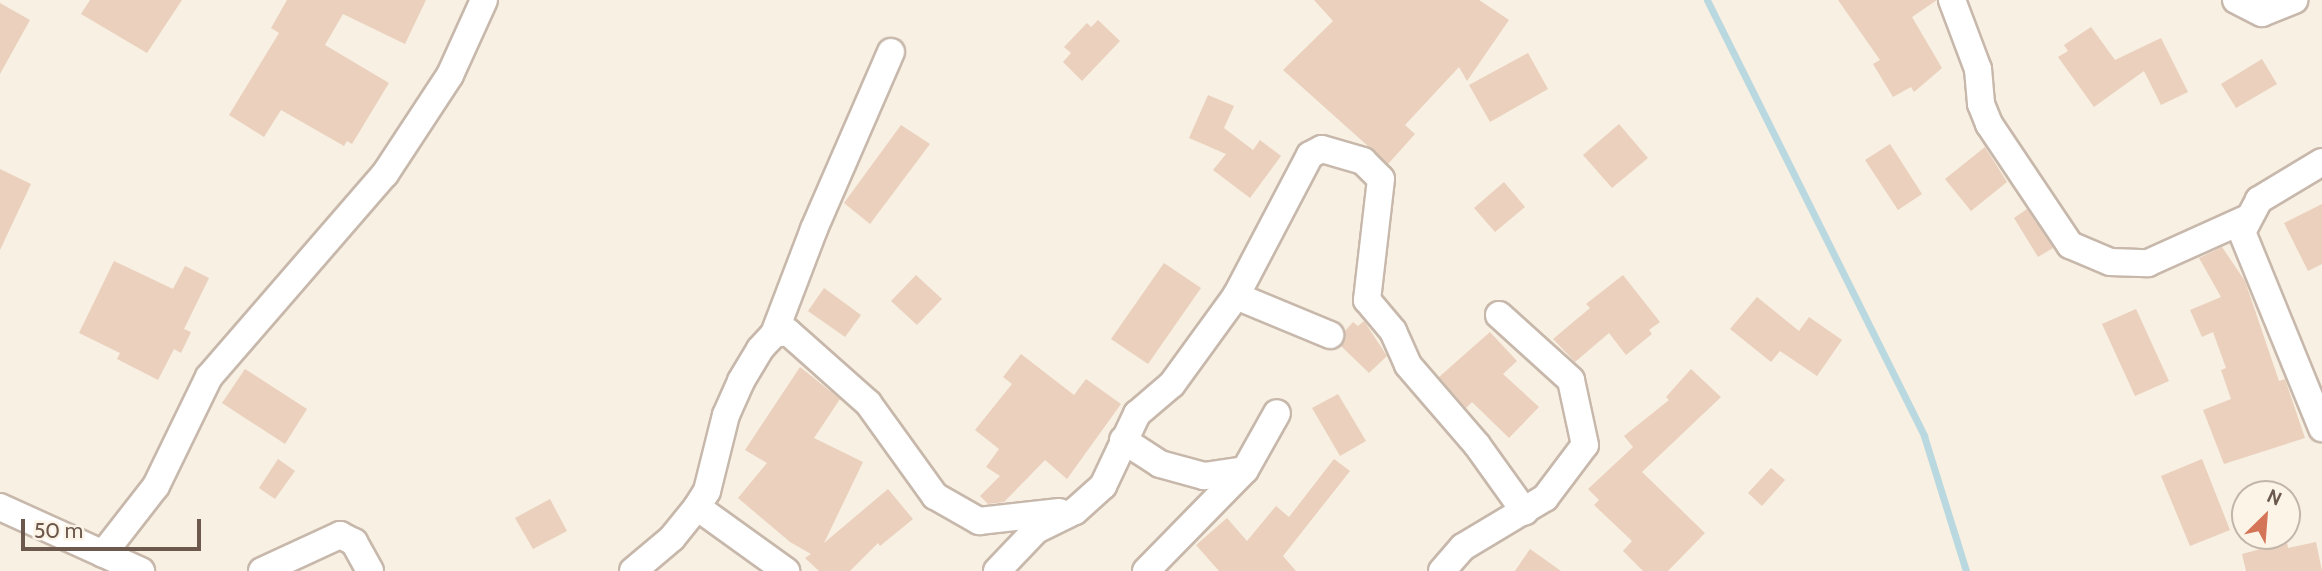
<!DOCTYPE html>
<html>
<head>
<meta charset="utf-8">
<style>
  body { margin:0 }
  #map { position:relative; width:2322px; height:571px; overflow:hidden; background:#f8f0e2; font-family:Cabin,sans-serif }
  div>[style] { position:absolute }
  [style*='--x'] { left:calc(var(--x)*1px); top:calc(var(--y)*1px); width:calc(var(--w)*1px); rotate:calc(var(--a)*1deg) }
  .stream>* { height:7px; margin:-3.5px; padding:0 3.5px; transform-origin:3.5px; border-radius:3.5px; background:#b9d8df }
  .building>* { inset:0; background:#ead0bd }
  .roads { filter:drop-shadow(2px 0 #c7b8ab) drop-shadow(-2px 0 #c7b8ab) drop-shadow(0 2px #c7b8ab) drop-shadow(0 -2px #c7b8ab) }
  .minor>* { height:26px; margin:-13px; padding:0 13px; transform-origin:13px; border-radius:13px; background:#fff }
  span { translate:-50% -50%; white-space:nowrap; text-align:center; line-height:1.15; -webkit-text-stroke:5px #fcf4e7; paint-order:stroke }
  .north { position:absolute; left:2231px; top:480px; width:70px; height:70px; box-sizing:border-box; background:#fcf4e7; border:2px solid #c2b6a9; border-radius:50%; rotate:25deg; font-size:19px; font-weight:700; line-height:28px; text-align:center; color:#6c584c }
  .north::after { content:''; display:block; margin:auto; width:24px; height:32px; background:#d37556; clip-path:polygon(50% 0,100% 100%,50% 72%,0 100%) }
  .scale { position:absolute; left:21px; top:519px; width:180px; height:32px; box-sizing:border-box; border:4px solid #6c584c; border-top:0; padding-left:9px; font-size:21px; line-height:24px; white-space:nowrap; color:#6c584c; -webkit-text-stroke:5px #fcf4e7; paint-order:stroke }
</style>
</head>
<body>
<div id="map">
  <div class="stream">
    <i style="--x:1707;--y:0;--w:487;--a:63.5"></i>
    <i style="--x:1924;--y:436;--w:141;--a:72.7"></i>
  </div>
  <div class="building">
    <i style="clip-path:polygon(90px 0,182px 0,147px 53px,81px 14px)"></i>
    <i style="clip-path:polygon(287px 0,426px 0,405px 44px,343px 14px,325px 45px,389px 83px,352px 144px,347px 141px,344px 146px,281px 110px,264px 137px,229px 115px,279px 33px,271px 28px)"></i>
    <i style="clip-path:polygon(1314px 0,1479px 0,1509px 20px,1467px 81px,1459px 67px,1405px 125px,1415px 134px,1388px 164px,1283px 70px,1333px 21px)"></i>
    <i style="clip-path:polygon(1838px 0,1937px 0,1912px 17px,1942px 68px,1914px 92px,1911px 87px,1893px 97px,1873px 64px,1880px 60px)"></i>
    <i style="clip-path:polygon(0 3px,30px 20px,0 74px)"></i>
    <i style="clip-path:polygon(1098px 20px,1120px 41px,1082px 81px,1063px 62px,1071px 53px,1064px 47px,1087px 23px,1091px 27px)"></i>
    <i style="clip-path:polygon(2091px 27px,2115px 60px,2161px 38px,2188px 92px,2161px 105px,2144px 71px,2094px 107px,2058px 57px,2068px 51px,2064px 45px)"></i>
    <i style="clip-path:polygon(1528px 53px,1548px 89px,1490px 122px,1469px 85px)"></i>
    <i style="clip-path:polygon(2262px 59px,2277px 84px,2236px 108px,2221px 84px)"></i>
    <i style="clip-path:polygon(1208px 95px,1234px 106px,1224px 128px,1253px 150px,1260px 140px,1281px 156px,1250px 198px,1213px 170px,1226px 154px,1189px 138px)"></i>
    <i style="clip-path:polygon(1619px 124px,1648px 158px,1612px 188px,1583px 155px)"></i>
    <i style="clip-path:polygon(901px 125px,930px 144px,870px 224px,844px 203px)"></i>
    <i style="clip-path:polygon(1890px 144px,1922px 194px,1898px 210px,1865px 160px)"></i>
    <i style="clip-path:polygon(1985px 147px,2007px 182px,1971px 211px,1945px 179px)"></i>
    <i style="clip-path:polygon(0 169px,31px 184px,0 250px)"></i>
    <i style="clip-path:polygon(1504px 182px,1525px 207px,1495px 232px,1474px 208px)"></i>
    <i style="clip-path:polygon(2322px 204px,2322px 264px,2308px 271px,2284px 223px)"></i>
    <i style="clip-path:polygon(2027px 209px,2053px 248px,2038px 257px,2014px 218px)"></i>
    <i style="clip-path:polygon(2222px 247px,2245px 281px,2279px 381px,2285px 379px,2305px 438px,2224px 464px,2203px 410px,2231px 399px,2221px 370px,2226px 368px,2213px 332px,2202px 337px,2190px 310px,2221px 297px,2199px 258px)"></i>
    <i style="clip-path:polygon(114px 261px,173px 289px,185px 266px,209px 278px,184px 329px,191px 332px,181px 353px,174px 349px,158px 380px,117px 359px,120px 353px,79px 333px)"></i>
    <i style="clip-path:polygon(1164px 263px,1201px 288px,1148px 364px,1111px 339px)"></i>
    <i style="clip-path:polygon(916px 275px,942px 299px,917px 325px,891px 301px)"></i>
    <i style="clip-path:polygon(1623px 275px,1660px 322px,1649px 330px,1652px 334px,1626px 355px,1609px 333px,1575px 362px,1553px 339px,1590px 308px,1586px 304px)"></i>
    <i style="clip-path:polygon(824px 288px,861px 315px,845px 337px,808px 311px)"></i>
    <i style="clip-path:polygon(1757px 297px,1799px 331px,1809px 317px,1842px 340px,1817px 376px,1780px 351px,1771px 362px,1730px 329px)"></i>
    <i style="clip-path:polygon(2136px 309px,2169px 381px,2135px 396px,2102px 324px)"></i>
    <i style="clip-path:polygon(1364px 321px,1387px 356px,1369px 373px,1341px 346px,1345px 331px,1353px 322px,1358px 326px)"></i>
    <i style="clip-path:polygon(1490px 332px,1517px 361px,1503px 374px,1539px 407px,1509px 438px,1472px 402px,1466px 408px,1439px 377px)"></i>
    <i style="clip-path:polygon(1021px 354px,1074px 395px,1086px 379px,1121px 404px,1067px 479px,1045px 460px,1004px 502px,988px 504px,980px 496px,1000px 476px,986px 467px,999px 449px,975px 430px,1012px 384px,1003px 377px)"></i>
    <i style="clip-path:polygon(800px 367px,840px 399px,814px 438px,863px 462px,824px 543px,888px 489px,913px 519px,880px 546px,878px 543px,850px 571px,819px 571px,805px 558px,811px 554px,790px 542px,738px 498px,767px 463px,745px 450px)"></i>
    <i style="clip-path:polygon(245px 369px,307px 409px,285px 444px,222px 403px)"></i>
    <i style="clip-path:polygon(1691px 369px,1721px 397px,1642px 472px,1705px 533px,1668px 571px,1643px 571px,1623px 551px,1632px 541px,1594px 505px,1599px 500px,1588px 489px,1633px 447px,1624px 436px,1669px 400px,1666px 397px)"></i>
    <i style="clip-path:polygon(1338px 394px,1366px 441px,1340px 456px,1312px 408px)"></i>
    <i style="clip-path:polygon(278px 459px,295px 471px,275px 499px,259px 488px)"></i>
    <i style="clip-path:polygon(1334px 459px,1350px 471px,1283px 556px,1296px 571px,1219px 571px,1196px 545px,1227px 518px,1247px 541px,1276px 506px,1289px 517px)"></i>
    <i style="clip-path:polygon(2202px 459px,2230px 530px,2190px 546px,2161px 476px)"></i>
    <i style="clip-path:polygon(1771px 468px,1785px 480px,1762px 506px,1748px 493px)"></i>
    <i style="clip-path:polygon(550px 499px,567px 531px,533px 549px,515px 518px)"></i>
    <i style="clip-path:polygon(2287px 542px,2288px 548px,2316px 542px,2322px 571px,2246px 571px,2242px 554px)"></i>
    <i style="clip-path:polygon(1530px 549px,1561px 571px,1515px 571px)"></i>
  </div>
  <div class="roads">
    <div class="minor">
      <i style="--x:1952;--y:0;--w:74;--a:69.4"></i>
      <i style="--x:1978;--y:69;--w:35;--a:85"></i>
      <i style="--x:1981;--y:104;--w:22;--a:68"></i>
      <i style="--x:1989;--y:124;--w:146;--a:56.2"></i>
      <i style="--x:2070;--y:245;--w:43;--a:23"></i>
      <i style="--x:2110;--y:262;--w:38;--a:2"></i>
      <i style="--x:2148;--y:263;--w:107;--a:-24.2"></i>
      <i style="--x:2236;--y:0;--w:29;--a:27"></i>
      <i style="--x:2262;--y:13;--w:35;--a:-22"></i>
      <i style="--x:2322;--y:162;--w:74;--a:148.9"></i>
      <i style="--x:2259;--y:200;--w:36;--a:118"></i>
      <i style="--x:2242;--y:232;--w:212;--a:67.8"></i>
      <i style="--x:1236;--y:296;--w:102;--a:22.5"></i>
      <i style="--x:774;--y:334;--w:112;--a:-69.1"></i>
      <i style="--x:814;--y:229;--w:193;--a:-66.5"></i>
      <i style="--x:1123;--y:440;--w:44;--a:33"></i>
      <i style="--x:1160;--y:464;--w:46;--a:15.3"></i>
      <i style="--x:1204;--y:476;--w:41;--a:-8.3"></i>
      <i style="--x:1245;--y:470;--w:65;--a:-60.7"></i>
      <i style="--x:0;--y:507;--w:155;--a:24.4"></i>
      <i style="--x:697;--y:507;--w:110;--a:35.7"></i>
      <i style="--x:103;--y:554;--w:86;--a:-52.1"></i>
      <i style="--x:156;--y:486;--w:121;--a:-64.1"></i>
      <i style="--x:209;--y:377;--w:269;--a:-49.1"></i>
      <i style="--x:385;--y:174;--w:118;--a:-56.7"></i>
      <i style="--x:450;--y:75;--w:82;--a:-65.6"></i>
      <i style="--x:262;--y:571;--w:86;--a:-24.8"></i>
      <i style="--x:340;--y:535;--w:16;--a:27"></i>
      <i style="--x:354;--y:542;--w:33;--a:61"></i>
      <i style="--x:633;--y:571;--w:51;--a:-40.2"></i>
      <i style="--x:672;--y:538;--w:40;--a:-51"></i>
      <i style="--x:697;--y:507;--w:19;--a:-58"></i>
      <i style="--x:707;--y:491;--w:78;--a:-76"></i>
      <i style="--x:726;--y:415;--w:37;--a:-66"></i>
      <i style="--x:741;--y:381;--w:37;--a:-59"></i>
      <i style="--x:760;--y:349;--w:21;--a:-47"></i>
      <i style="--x:774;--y:334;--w:14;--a:-8"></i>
      <i style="--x:788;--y:332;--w:107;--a:41.6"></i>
      <i style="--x:868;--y:403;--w:115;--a:54.2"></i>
      <i style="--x:935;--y:496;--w:51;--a:29.6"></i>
      <i style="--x:979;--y:521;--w:81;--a:-6.4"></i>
      <i style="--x:997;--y:571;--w:57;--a:-46.4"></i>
      <i style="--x:1036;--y:530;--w:43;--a:-26"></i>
      <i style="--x:1075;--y:511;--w:38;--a:-42"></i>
      <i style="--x:1103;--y:486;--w:80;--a:-64.7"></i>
      <i style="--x:1137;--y:414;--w:46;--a:-40.6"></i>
      <i style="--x:1172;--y:384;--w:109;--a:-54"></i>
      <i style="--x:1236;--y:296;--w:159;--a:-62.3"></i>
      <i style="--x:1310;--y:155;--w:13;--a:-27"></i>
      <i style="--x:1322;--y:149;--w:43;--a:16.3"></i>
      <i style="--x:1363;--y:161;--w:25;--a:45"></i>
      <i style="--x:1381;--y:179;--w:122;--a:96.6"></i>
      <i style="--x:1367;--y:300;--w:40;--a:50"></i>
      <i style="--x:1393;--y:331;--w:37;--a:66"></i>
      <i style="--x:1408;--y:365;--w:106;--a:49.2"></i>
      <i style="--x:1477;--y:445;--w:82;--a:54.4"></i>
      <i style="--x:1146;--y:571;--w:141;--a:-45.6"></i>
      <i style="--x:1442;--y:571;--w:32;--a:-49"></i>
      <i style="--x:1463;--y:547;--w:96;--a:-30.9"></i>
      <i style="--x:1545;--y:498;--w:66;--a:-53"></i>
      <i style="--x:1585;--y:445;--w:66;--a:-102.2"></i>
      <i style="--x:1571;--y:380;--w:97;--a:-137.9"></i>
    </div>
  </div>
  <div class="north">N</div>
  <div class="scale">50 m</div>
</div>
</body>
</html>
